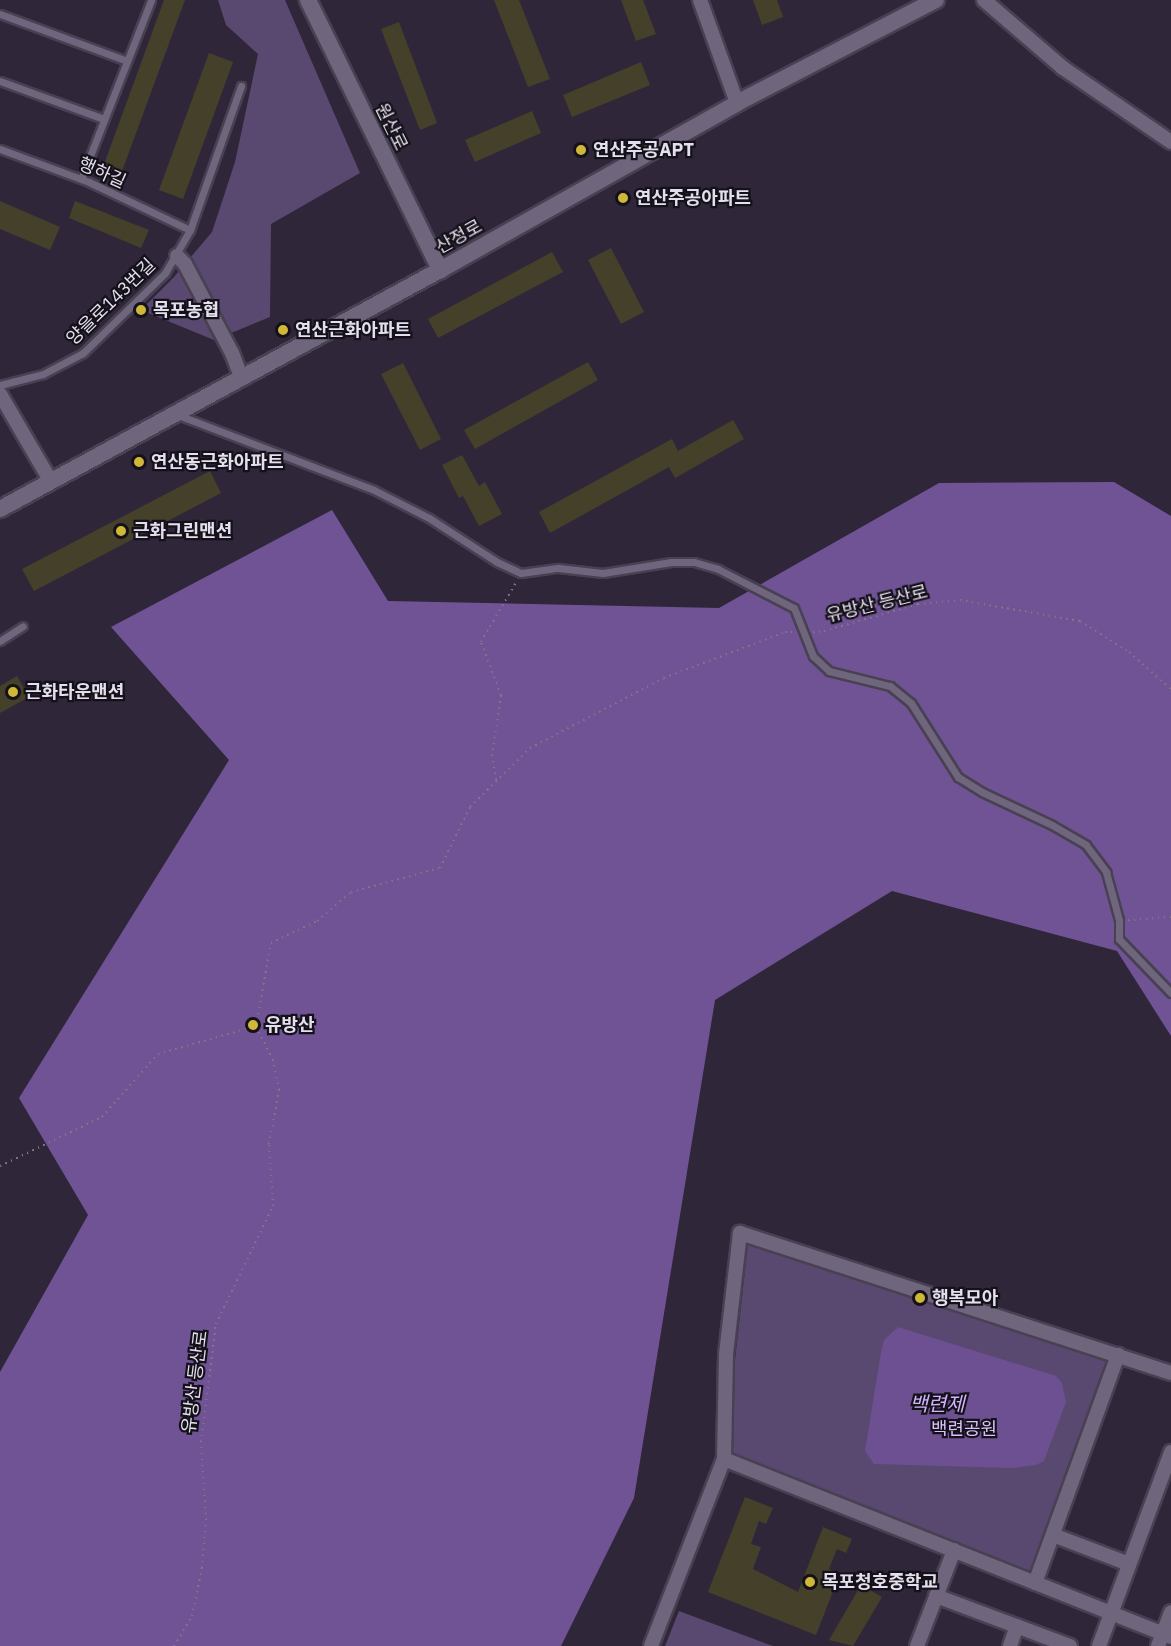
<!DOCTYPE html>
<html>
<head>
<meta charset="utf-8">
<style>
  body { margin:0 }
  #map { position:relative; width:1171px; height:1646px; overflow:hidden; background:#2f263a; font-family:"IBM Plex Sans","Noto Sans KR",sans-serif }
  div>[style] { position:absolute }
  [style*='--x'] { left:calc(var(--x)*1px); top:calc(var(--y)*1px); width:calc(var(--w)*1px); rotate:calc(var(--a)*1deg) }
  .green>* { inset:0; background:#594870 }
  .forest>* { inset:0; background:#705395 }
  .water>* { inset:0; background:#6d5092 }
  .building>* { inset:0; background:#454029 }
  .path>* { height:2px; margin-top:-1px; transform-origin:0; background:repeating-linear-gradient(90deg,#7e7788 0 1.5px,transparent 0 6px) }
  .roads { filter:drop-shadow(2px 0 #484152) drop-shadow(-2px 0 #484152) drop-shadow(0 2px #484152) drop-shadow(0 -2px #484152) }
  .service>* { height:7px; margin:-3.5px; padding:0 3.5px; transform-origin:3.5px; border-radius:3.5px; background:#6f667d }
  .minor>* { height:14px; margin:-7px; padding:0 7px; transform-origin:7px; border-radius:7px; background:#6f667d }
  .tertiary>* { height:16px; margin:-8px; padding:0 8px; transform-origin:8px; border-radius:8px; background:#6f667d }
  .dots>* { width:16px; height:16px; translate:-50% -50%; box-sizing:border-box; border:3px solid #15111a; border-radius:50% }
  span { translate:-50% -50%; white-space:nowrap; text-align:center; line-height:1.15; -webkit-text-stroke:4.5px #15111a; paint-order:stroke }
  .street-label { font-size:18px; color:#e4dfec }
  .poi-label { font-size:18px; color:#e4dfec; font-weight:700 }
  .left { translate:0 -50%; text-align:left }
  .park-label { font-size:18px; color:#d8c1fa }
  .water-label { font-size:20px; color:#d1b2fd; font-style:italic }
</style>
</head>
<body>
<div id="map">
  <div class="green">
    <i style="clip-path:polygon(218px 0,285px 0,360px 173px,271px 224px,270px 317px,214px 340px,141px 310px,174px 277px,212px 232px,235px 162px,258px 54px,226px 25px)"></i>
    <i style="clip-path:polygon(748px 1243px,1108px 1361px,1032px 1574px,725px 1450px)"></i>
    <i style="clip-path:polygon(679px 1611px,773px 1646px,665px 1646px)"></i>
  </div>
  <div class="forest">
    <i style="clip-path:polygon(1114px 482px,1171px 516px,1171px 1036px,1117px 951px,892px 891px,715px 1000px,634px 1498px,561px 1646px,0 1646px,0 1372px,88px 1215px,19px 1098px,229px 760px,111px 627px,332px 510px,388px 601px,719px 608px,939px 483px)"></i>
  </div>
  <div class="water">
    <i style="clip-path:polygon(898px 1327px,1056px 1376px,1062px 1383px,1066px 1402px,1044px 1461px,1036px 1465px,1011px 1468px,874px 1464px,865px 1451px,881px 1352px,884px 1340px)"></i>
  </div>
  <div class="building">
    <i style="clip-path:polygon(164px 0,185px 0,121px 174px,103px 167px)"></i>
    <i style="clip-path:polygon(494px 0,519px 0,550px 79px,528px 87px)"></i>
    <i style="clip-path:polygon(621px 0,643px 0,656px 34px,636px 41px)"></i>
    <i style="clip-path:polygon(753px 0,777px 0,783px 17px,762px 25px)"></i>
    <i style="clip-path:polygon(399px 22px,437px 123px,420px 130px,381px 29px)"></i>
    <i style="clip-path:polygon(209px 53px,233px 62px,183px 199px,159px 190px)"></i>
    <i style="clip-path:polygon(641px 62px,650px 85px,572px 117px,563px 95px)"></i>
    <i style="clip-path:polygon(532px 111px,541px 133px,475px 162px,465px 140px)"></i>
    <i style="clip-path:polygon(0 201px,60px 227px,50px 250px,0 229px)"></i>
    <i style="clip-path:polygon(75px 201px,149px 230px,141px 248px,69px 218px)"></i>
    <i style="clip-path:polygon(611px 248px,644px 312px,621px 324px,588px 260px)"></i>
    <i style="clip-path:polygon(552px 252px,563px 272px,438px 338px,428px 319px)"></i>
    <i style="clip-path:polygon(588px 362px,598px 380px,475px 449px,464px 430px)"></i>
    <i style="clip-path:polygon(403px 363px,441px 439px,420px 450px,381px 374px)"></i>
    <i style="clip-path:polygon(733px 420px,744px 439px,675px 478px,669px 467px,550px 533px,539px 512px,672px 439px,678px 451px)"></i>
    <i style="clip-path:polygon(462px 455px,479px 486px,485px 482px,502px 514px,479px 526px,463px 496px,459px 498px,442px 465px)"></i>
    <i style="clip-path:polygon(210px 471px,221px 493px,34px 591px,22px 569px)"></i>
    <i style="clip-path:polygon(17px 676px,29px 697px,0 713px,0 686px)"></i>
    <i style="clip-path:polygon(745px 1497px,773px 1508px,766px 1524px,759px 1521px,751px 1544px,761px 1547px,753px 1569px,798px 1592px,823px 1527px,852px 1539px,846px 1553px,837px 1549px,829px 1569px,840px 1573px,816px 1635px,708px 1592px)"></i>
    <i style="clip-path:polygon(861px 1585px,882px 1597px,853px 1646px,829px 1640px)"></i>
  </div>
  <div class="path">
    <i style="--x:813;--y:632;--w:11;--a:-5"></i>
    <i style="--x:824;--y:631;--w:98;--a:-16"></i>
    <i style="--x:918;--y:604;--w:42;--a:-5.4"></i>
    <i style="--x:960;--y:600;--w:122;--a:9.9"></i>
    <i style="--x:1080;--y:621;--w:58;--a:32.3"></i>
    <i style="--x:1129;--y:652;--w:56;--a:41.4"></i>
    <i style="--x:496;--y:780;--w:24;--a:-99"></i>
    <i style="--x:492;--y:756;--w:62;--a:-81.6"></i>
    <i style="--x:501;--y:695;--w:57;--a:-110.7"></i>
    <i style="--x:481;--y:642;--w:71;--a:-59.5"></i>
    <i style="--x:1128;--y:920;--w:43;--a:-4"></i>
    <i style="--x:0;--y:1166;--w:113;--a:-25.7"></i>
    <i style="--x:102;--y:1117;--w:84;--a:-48.4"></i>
    <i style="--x:158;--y:1054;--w:102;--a:-15.9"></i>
    <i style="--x:174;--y:1646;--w:35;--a:-59"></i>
    <i style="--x:192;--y:1616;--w:49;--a:-78.2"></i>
    <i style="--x:202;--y:1568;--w:48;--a:-85.2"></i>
    <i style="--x:206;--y:1520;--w:78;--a:-93.7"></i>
    <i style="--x:201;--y:1442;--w:119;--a:-82.8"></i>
    <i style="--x:216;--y:1324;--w:131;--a:-64.2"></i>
    <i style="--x:273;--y:1206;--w:62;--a:-93.7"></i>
    <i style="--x:269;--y:1144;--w:55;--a:-79.5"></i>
    <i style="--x:279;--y:1090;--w:31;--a:-101"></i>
    <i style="--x:273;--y:1060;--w:38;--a:-117"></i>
    <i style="--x:256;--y:1026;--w:84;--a:-79.8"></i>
    <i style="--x:271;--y:943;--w:51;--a:-25.6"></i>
    <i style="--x:317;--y:921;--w:45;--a:-40.5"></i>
    <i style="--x:351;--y:892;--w:92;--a:-15.1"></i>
    <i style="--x:440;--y:868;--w:68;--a:-63.8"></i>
    <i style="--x:470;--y:807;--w:84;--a:-44.5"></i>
    <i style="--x:530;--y:748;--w:151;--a:-27.6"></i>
    <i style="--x:664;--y:678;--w:129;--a:-20.8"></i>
    <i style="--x:785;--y:632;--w:7;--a:0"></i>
  </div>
  <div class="roads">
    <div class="service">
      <i style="--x:0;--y:14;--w:135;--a:20.3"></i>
      <i style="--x:0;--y:81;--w:111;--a:20.1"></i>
      <i style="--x:0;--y:149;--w:95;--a:20.3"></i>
      <i style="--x:89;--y:182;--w:112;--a:25.4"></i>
      <i style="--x:81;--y:179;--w:192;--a:-68.6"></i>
      <i style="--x:0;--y:385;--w:44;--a:-14.3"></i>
      <i style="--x:43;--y:374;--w:45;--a:-27.7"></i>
      <i style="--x:83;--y:353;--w:115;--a:-44.3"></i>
      <i style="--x:165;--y:273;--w:50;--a:-59.8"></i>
      <i style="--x:190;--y:230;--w:153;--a:-70.5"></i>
      <i style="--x:178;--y:415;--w:210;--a:20.9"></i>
      <i style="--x:374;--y:490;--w:62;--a:27"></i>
      <i style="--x:429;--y:518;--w:81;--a:32.9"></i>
      <i style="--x:497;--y:562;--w:26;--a:25"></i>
      <i style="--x:521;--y:573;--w:37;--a:-8"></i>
      <i style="--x:558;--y:568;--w:45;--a:6.3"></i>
      <i style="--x:603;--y:573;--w:69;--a:-9.2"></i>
      <i style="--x:671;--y:562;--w:23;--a:0"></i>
      <i style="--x:694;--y:562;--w:25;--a:16"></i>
      <i style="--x:718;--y:569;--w:85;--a:27.2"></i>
      <i style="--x:794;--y:608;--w:52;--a:68.4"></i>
      <i style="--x:813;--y:656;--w:22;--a:43"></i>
      <i style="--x:829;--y:671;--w:63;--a:13.8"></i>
      <i style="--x:890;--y:686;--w:27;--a:39"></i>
      <i style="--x:911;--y:703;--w:88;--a:57.6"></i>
      <i style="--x:958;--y:777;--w:28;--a:32"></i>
      <i style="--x:982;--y:792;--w:77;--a:25.2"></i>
      <i style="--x:1052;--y:825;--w:39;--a:30"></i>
      <i style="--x:1086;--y:845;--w:34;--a:53"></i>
      <i style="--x:1106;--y:872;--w:50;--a:74.8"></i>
      <i style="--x:1119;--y:920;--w:19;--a:90"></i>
      <i style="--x:1119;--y:939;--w:75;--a:46.1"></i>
      <i style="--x:0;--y:641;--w:27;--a:-33"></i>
    </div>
    <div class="minor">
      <i style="--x:700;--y:0;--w:109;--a:70.2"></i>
      <i style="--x:984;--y:0;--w:104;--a:40.7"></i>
      <i style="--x:1063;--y:68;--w:131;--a:34.4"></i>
      <i style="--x:177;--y:256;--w:11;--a:45"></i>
      <i style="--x:185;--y:264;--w:101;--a:62.2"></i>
      <i style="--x:232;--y:353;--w:26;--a:69"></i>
      <i style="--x:0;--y:394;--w:99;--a:59.8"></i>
      <i style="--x:724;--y:1459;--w:481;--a:21.7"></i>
      <i style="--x:1053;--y:1535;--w:81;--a:20.9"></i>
      <i style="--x:1035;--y:1583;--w:243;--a:-70"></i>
      <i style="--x:936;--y:1596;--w:143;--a:20.5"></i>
      <i style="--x:651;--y:1646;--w:201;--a:-68.7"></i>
      <i style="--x:724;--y:1459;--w:105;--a:-88.9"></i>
      <i style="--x:726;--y:1354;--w:122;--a:-83.4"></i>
      <i style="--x:740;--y:1233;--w:453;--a:18"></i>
      <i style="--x:917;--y:1646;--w:103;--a:-68.9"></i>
      <i style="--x:1010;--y:1646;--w:21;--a:-71"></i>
      <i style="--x:1099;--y:1646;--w:207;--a:-69.6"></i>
      <i style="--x:1158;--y:1646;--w:36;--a:-69"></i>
    </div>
    <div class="tertiary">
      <i style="--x:308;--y:0;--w:301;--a:63.9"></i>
      <i style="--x:0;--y:509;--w:501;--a:-28.51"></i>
      <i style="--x:440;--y:270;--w:341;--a:-29.3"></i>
      <i style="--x:737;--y:103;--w:224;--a:-27.4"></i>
    </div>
  </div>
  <div class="dots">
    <i style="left:581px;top:150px;background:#cfb837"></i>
    <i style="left:623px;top:198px;background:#cfb837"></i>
    <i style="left:141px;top:310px;background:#cfb837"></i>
    <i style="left:283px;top:330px;background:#cfb837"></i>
    <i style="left:139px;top:462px;background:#cfb837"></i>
    <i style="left:121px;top:531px;background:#cfb837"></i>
    <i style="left:13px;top:692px;background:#cfb837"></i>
    <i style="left:253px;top:1025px;background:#cfb837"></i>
    <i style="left:920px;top:1298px;background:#cfb837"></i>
    <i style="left:810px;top:1582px;background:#cfb837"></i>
  </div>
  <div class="street-label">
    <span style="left:391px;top:127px;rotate:64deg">원산로</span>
    <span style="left:102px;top:173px;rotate:24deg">행하길</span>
    <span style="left:459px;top:237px;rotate:-29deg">산정로</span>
    <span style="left:111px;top:302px;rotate:-44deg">양을로143번길</span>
    <span style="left:877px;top:604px;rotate:-14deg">유방산 등산로</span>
    <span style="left:195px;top:1382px;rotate:-83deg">유방산 등산로</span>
  </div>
  <div class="poi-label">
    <span class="left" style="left:593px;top:150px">연산주공APT</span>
    <span class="left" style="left:635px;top:198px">연산주공아파트</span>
    <span class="left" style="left:153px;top:310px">목포농협</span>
    <span class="left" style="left:295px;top:330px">연산근화아파트</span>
    <span class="left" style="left:151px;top:462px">연산동근화아파트</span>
    <span class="left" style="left:133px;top:531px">근화그린맨션</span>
    <span class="left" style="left:25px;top:692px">근화타운맨션</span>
    <span class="left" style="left:265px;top:1025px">유방산</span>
    <span class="left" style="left:932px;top:1298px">행복모아</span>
    <span class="left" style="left:822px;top:1582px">목포청호중학교</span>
  </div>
  <div class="park-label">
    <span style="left:964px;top:1429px">백련공원</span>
  </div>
  <div class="water-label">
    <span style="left:937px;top:1403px">백련제</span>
  </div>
</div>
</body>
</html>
